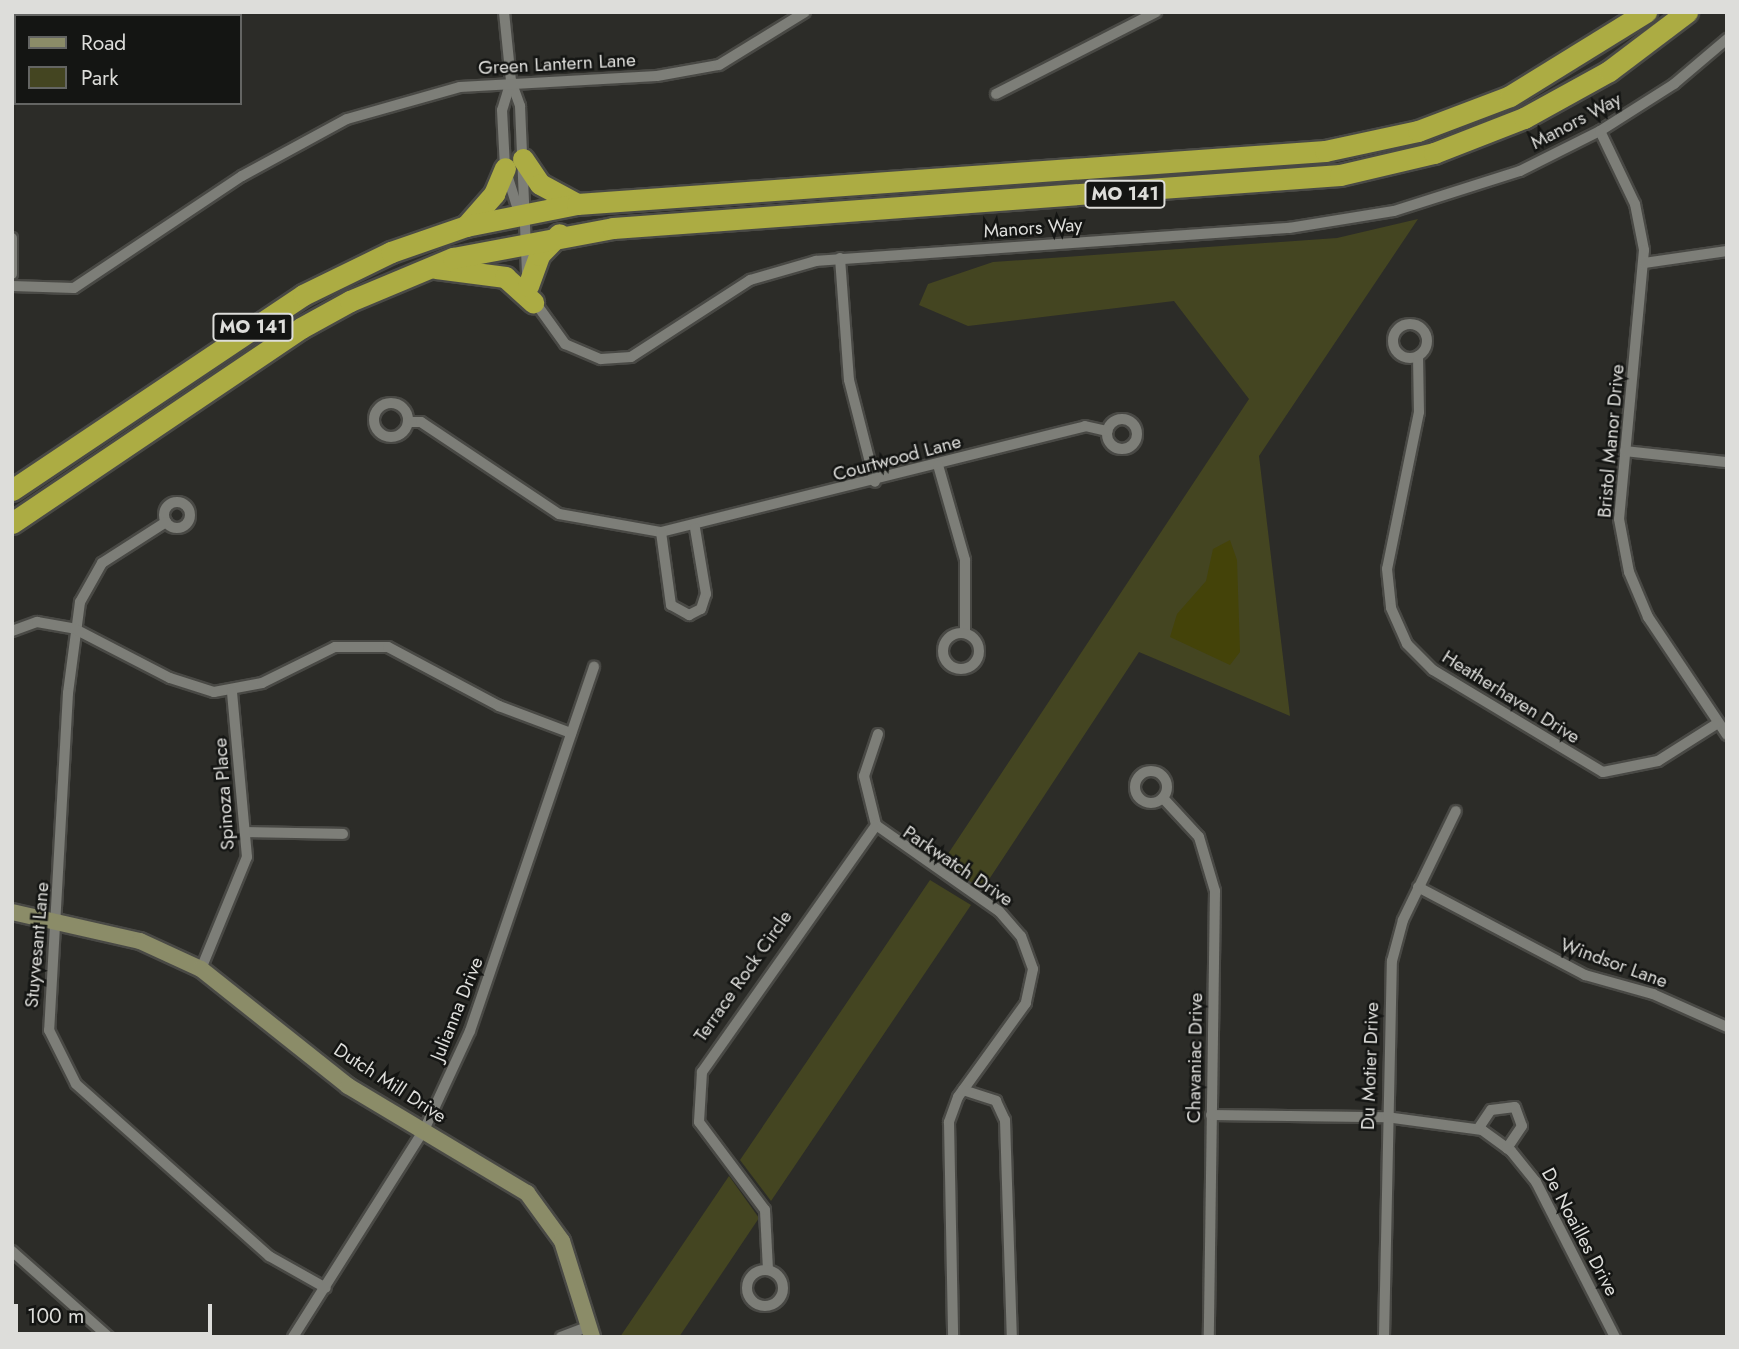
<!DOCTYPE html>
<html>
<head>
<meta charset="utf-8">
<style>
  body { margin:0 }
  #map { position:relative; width:1739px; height:1349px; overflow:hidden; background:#2c2c28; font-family:Jost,sans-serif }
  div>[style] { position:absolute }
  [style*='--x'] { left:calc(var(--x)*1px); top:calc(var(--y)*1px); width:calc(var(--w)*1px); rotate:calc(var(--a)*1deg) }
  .green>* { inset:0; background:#444521 }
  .water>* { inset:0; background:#444309 }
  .roads { filter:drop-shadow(2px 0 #494945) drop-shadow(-2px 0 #494945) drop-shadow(0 2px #494945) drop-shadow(0 -2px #494945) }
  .street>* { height:10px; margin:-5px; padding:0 5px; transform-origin:5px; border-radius:5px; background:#7d7e78 }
  .street>.ring { margin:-5px; padding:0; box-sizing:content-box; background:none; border:10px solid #7d7e78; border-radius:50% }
  .secondary>* { height:16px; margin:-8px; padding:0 8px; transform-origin:8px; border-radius:8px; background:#8b8c68 }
  .highway>* { height:21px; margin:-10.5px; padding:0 10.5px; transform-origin:10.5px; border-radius:10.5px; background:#acac43 }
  span { translate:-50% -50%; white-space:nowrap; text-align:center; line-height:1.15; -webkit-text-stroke:5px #141513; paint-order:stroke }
  .shield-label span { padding:2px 5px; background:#141513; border:2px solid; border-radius:5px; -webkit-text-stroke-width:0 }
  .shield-label { font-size:18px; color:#ddddda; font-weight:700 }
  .street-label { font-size:19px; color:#ddddda }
  .frame { position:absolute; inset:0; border:14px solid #ddddda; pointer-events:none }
  .legend { position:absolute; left:14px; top:14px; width:228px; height:91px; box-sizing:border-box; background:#141513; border:2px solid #646563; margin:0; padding:9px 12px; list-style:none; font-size:21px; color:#ddddda }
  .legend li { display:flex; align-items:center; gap:14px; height:35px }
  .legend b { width:35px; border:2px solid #646563 }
  .scale { position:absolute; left:14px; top:1304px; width:198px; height:32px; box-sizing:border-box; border:4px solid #ddddda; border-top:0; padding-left:9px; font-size:21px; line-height:24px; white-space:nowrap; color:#ddddda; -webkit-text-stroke:5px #141513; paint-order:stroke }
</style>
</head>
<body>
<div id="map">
  <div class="green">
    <i style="clip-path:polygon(1418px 219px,1259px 456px,1290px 716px,1139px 652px,982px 890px,942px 863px,1249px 399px,1174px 301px,968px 326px,919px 305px,928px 284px,993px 262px,1337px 238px)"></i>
    <i style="clip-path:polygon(930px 880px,971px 905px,771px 1201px,740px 1160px)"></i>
    <i style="clip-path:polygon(729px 1176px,759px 1218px,679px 1337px,620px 1337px)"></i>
  </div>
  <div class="water">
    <i style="clip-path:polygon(1230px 540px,1237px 560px,1240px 652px,1230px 665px,1170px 637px,1177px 614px,1206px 581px,1213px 549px)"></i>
  </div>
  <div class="roads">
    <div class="street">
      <i style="--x:504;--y:12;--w:69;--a:84.2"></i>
      <i style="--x:511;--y:81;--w:27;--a:70"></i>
      <i style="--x:520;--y:106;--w:169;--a:87.6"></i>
      <i style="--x:48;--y:16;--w:7;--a:-34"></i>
      <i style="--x:12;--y:30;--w:4;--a:-14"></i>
      <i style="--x:511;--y:81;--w:30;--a:107"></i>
      <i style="--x:502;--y:110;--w:58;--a:87"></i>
      <i style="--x:505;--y:168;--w:47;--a:72.7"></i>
      <i style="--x:996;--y:94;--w:180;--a:-27.1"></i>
      <i style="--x:1600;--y:131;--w:81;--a:64.4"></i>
      <i style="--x:1635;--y:204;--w:47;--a:78.9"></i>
      <i style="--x:1644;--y:250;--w:270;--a:95.3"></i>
      <i style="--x:1619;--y:519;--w:54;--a:79.3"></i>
      <i style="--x:1629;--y:572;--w:49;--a:67.1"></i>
      <i style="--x:1648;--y:617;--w:142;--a:56.2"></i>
      <i style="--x:12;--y:238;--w:36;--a:90"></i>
      <i style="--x:840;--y:258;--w:122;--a:85.8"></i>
      <i style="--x:849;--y:380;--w:105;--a:75.7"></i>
      <i style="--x:1644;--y:263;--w:84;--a:-8.2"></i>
      <i style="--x:12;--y:286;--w:62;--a:1.8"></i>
      <i style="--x:74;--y:288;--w:202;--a:-33.7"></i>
      <i style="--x:242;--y:176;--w:119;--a:-28.5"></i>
      <i style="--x:347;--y:119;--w:117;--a:-15.8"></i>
      <i style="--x:460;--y:87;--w:197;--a:-3.2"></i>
      <i style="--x:657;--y:76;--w:63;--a:-10.1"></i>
      <i style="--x:719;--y:65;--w:101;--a:-31.6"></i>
      <i style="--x:532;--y:298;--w:57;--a:54.3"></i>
      <i style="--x:565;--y:344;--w:39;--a:23"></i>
      <i style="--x:601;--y:359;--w:30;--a:-4"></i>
      <i style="--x:631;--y:357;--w:142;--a:-32.9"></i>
      <i style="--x:750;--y:280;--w:69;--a:-16.1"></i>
      <i style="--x:816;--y:261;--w:474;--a:-4"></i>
      <i style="--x:1289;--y:228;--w:106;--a:-9.2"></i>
      <i style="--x:1394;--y:211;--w:132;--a:-17.6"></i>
      <i style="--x:1520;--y:171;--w:89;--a:-26.6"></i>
      <i style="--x:1600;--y:131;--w:88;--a:-32.4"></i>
      <i style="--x:1674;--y:84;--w:70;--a:-40.3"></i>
      <i class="ring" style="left:1393px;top:324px;width:24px;height:24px"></i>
      <i style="--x:1418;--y:356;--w:56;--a:89"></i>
      <i style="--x:1419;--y:412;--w:160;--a:101.5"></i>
      <i style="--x:1387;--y:569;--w:39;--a:84"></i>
      <i style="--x:1391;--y:608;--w:39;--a:66"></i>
      <i style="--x:1407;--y:644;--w:37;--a:45"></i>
      <i style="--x:1433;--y:670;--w:198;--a:31"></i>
      <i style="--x:1603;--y:772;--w:56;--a:-11.3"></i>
      <i style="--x:1658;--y:761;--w:71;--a:-32.3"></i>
      <i class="ring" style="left:374px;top:403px;width:24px;height:24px"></i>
      <i class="ring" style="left:1107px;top:419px;width:20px;height:20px"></i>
      <i style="--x:408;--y:422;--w:13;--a:0"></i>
      <i style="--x:421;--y:422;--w:166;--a:33.7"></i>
      <i style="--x:559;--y:514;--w:104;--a:10"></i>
      <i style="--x:661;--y:532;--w:437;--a:-14"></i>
      <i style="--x:1085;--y:426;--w:23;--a:13"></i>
      <i style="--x:1625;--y:451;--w:103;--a:6.2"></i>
      <i style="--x:938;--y:465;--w:99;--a:74.1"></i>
      <i style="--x:965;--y:560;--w:73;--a:90"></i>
      <i class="ring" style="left:164px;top:502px;width:16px;height:16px"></i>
      <i style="--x:166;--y:522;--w:76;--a:147.4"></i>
      <i style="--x:102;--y:563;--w:45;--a:119.4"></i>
      <i style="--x:80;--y:602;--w:92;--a:97.5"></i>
      <i style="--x:68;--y:693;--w:338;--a:93.2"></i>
      <i style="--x:49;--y:1030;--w:60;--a:63.4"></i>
      <i style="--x:76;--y:1084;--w:259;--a:41.7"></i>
      <i style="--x:269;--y:1256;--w:65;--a:29.3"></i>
      <i style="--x:661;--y:532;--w:74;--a:82.2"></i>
      <i style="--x:671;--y:605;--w:21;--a:29"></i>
      <i style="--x:689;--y:615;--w:13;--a:-27"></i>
      <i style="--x:701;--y:609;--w:16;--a:-72"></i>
      <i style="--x:706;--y:594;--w:67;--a:-99.5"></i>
      <i style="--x:12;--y:631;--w:27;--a:-20"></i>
      <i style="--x:37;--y:622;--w:39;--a:10"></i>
      <i style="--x:75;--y:629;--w:107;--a:27.3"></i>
      <i style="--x:170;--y:678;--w:46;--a:17.7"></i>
      <i style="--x:214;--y:692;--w:49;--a:-10.6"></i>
      <i style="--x:262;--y:683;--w:81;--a:-26.3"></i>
      <i style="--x:335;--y:647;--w:53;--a:0"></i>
      <i style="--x:388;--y:647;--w:126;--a:28"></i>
      <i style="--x:499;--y:706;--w:77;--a:20.6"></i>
      <i class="ring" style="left:943px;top:633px;width:26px;height:26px"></i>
      <i style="--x:878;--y:734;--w:44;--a:108.4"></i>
      <i style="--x:864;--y:776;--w:50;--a:76.2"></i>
      <i style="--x:876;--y:825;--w:150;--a:35"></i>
      <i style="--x:999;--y:911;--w:33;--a:49"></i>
      <i style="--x:1021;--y:936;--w:35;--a:70"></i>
      <i style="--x:1033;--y:969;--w:35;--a:102"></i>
      <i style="--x:1026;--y:1003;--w:116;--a:125.9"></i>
      <i style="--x:958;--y:1097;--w:27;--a:110"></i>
      <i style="--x:949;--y:1122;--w:215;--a:88.9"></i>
      <i class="ring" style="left:1135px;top:771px;width:22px;height:22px"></i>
      <i style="--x:1163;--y:798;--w:53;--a:47.3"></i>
      <i style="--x:1199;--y:837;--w:56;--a:73.5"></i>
      <i style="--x:1215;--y:891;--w:446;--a:90.8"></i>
      <i style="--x:248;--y:832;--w:95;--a:1.2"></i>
      <i style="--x:1418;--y:887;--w:189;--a:27.8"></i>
      <i style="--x:1585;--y:975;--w:71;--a:15.6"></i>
      <i style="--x:1653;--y:994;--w:81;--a:24"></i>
      <i style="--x:201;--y:969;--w:121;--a:-67.7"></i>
      <i style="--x:247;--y:857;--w:167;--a:-95.2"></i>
      <i style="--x:963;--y:1090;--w:35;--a:18"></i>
      <i style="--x:996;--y:1101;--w:21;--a:65"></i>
      <i style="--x:1005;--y:1120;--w:217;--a:88.2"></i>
      <i style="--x:1211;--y:1115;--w:175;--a:0.7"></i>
      <i style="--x:1386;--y:1117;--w:97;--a:7.7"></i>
      <i style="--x:1482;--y:1130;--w:36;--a:36"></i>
      <i style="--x:1511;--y:1151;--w:40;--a:51"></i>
      <i style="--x:1536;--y:1182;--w:174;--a:63"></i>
      <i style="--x:1478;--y:1129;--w:23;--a:-56"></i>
      <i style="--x:1491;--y:1110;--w:24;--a:-7"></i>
      <i style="--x:1515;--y:1107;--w:20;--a:70"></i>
      <i style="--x:1522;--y:1126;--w:27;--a:124"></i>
      <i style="--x:12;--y:1251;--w:130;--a:41.6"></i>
      <i style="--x:768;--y:1270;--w:60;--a:-92.9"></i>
      <i style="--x:765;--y:1210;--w:110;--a:-126.9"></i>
      <i style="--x:699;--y:1122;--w:50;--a:-86.6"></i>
      <i style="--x:702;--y:1072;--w:302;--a:-54.8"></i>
      <i class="ring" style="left:747px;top:1270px;width:26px;height:26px"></i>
      <i style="--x:293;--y:1337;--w:245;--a:-57.7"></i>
      <i style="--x:424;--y:1130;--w:109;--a:-65.1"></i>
      <i style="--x:470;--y:1031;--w:385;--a:-71.2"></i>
      <i style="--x:561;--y:1337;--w:30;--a:-21"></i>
      <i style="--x:1384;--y:1337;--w:376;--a:-88.8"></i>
      <i style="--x:1392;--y:961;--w:42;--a:-75"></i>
      <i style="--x:1403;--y:920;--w:121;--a:-64.1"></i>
    </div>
    <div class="secondary">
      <i style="--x:12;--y:912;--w:131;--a:12.8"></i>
      <i style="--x:140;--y:941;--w:67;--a:24.7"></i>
      <i style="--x:201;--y:969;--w:188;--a:38.5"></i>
      <i style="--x:348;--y:1086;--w:209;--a:30.9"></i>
      <i style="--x:527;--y:1193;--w:59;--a:53.9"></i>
      <i style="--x:562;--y:1241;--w:101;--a:72.6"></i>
    </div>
    <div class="highway">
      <i style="--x:523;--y:159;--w:30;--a:56"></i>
      <i style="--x:540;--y:184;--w:42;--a:28.4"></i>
      <i style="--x:466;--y:226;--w:43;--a:-48.8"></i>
      <i style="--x:494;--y:194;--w:28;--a:-67"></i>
      <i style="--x:436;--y:268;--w:70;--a:7.4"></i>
      <i style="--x:505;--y:277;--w:38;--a:42"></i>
      <i style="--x:528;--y:286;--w:33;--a:-70"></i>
      <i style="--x:539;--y:255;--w:29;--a:-46"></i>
      <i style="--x:12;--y:490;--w:350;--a:-33.8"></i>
      <i style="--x:303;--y:295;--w:98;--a:-26"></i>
      <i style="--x:391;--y:252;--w:79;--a:-19.1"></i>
      <i style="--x:466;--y:226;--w:113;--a:-11.2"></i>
      <i style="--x:577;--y:204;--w:750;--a:-4.05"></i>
      <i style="--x:1325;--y:151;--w:95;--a:-12.1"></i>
      <i style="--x:1418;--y:131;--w:98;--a:-20.8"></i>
      <i style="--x:1510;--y:96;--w:160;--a:-31.7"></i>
      <i style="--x:12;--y:523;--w:349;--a:-34"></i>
      <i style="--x:301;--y:328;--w:56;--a:-28.9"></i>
      <i style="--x:350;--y:301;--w:112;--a:-22.7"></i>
      <i style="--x:453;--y:258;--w:163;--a:-10.6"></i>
      <i style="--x:613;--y:228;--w:729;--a:-4.17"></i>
      <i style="--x:1340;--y:175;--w:97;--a:-13.2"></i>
      <i style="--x:1434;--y:153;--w:97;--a:-21.3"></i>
      <i style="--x:1524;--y:118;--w:97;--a:-28.9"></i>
      <i style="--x:1609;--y:71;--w:98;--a:-37.1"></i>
    </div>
  </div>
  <div class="shield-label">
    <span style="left:1125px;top:194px">MO 141</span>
    <span style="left:253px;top:327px">MO 141</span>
  </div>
  <div class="street-label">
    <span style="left:557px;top:64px;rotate:-3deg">Green Lantern Lane</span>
    <span style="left:1576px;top:121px;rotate:-28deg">Manors Way</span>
    <span style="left:1033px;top:228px;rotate:-4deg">Manors Way</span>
    <span style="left:1611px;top:441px;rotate:-85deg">Bristol Manor Drive</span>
    <span style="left:897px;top:458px;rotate:-15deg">Courtwood Lane</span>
    <span style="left:1511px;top:697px;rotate:32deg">Heatherhaven Drive</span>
    <span style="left:224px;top:794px;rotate:-94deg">Spinoza Place</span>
    <span style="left:958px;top:866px;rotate:34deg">Parkwatch Drive</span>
    <span style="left:37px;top:945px;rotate:-85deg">Stuyvesant Lane</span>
    <span style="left:1614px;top:963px;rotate:20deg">Windsor Lane</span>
    <span style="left:743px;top:976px;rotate:-55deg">Terrace Rock Circle</span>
    <span style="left:457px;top:1009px;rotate:-68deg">Julianna Drive</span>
    <span style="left:1195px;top:1058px;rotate:-89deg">Chavaniac Drive</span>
    <span style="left:1370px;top:1066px;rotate:-88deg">Du Motier Drive</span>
    <span style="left:390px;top:1083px;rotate:33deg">Dutch Mill Drive</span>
    <span style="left:1580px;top:1232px;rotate:62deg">De Noailles Drive</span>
  </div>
  <div class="frame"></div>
  <ul class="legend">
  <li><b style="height:9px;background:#8b8c68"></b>Road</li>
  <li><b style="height:19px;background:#444521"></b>Park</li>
  </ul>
  <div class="scale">100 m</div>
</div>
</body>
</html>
